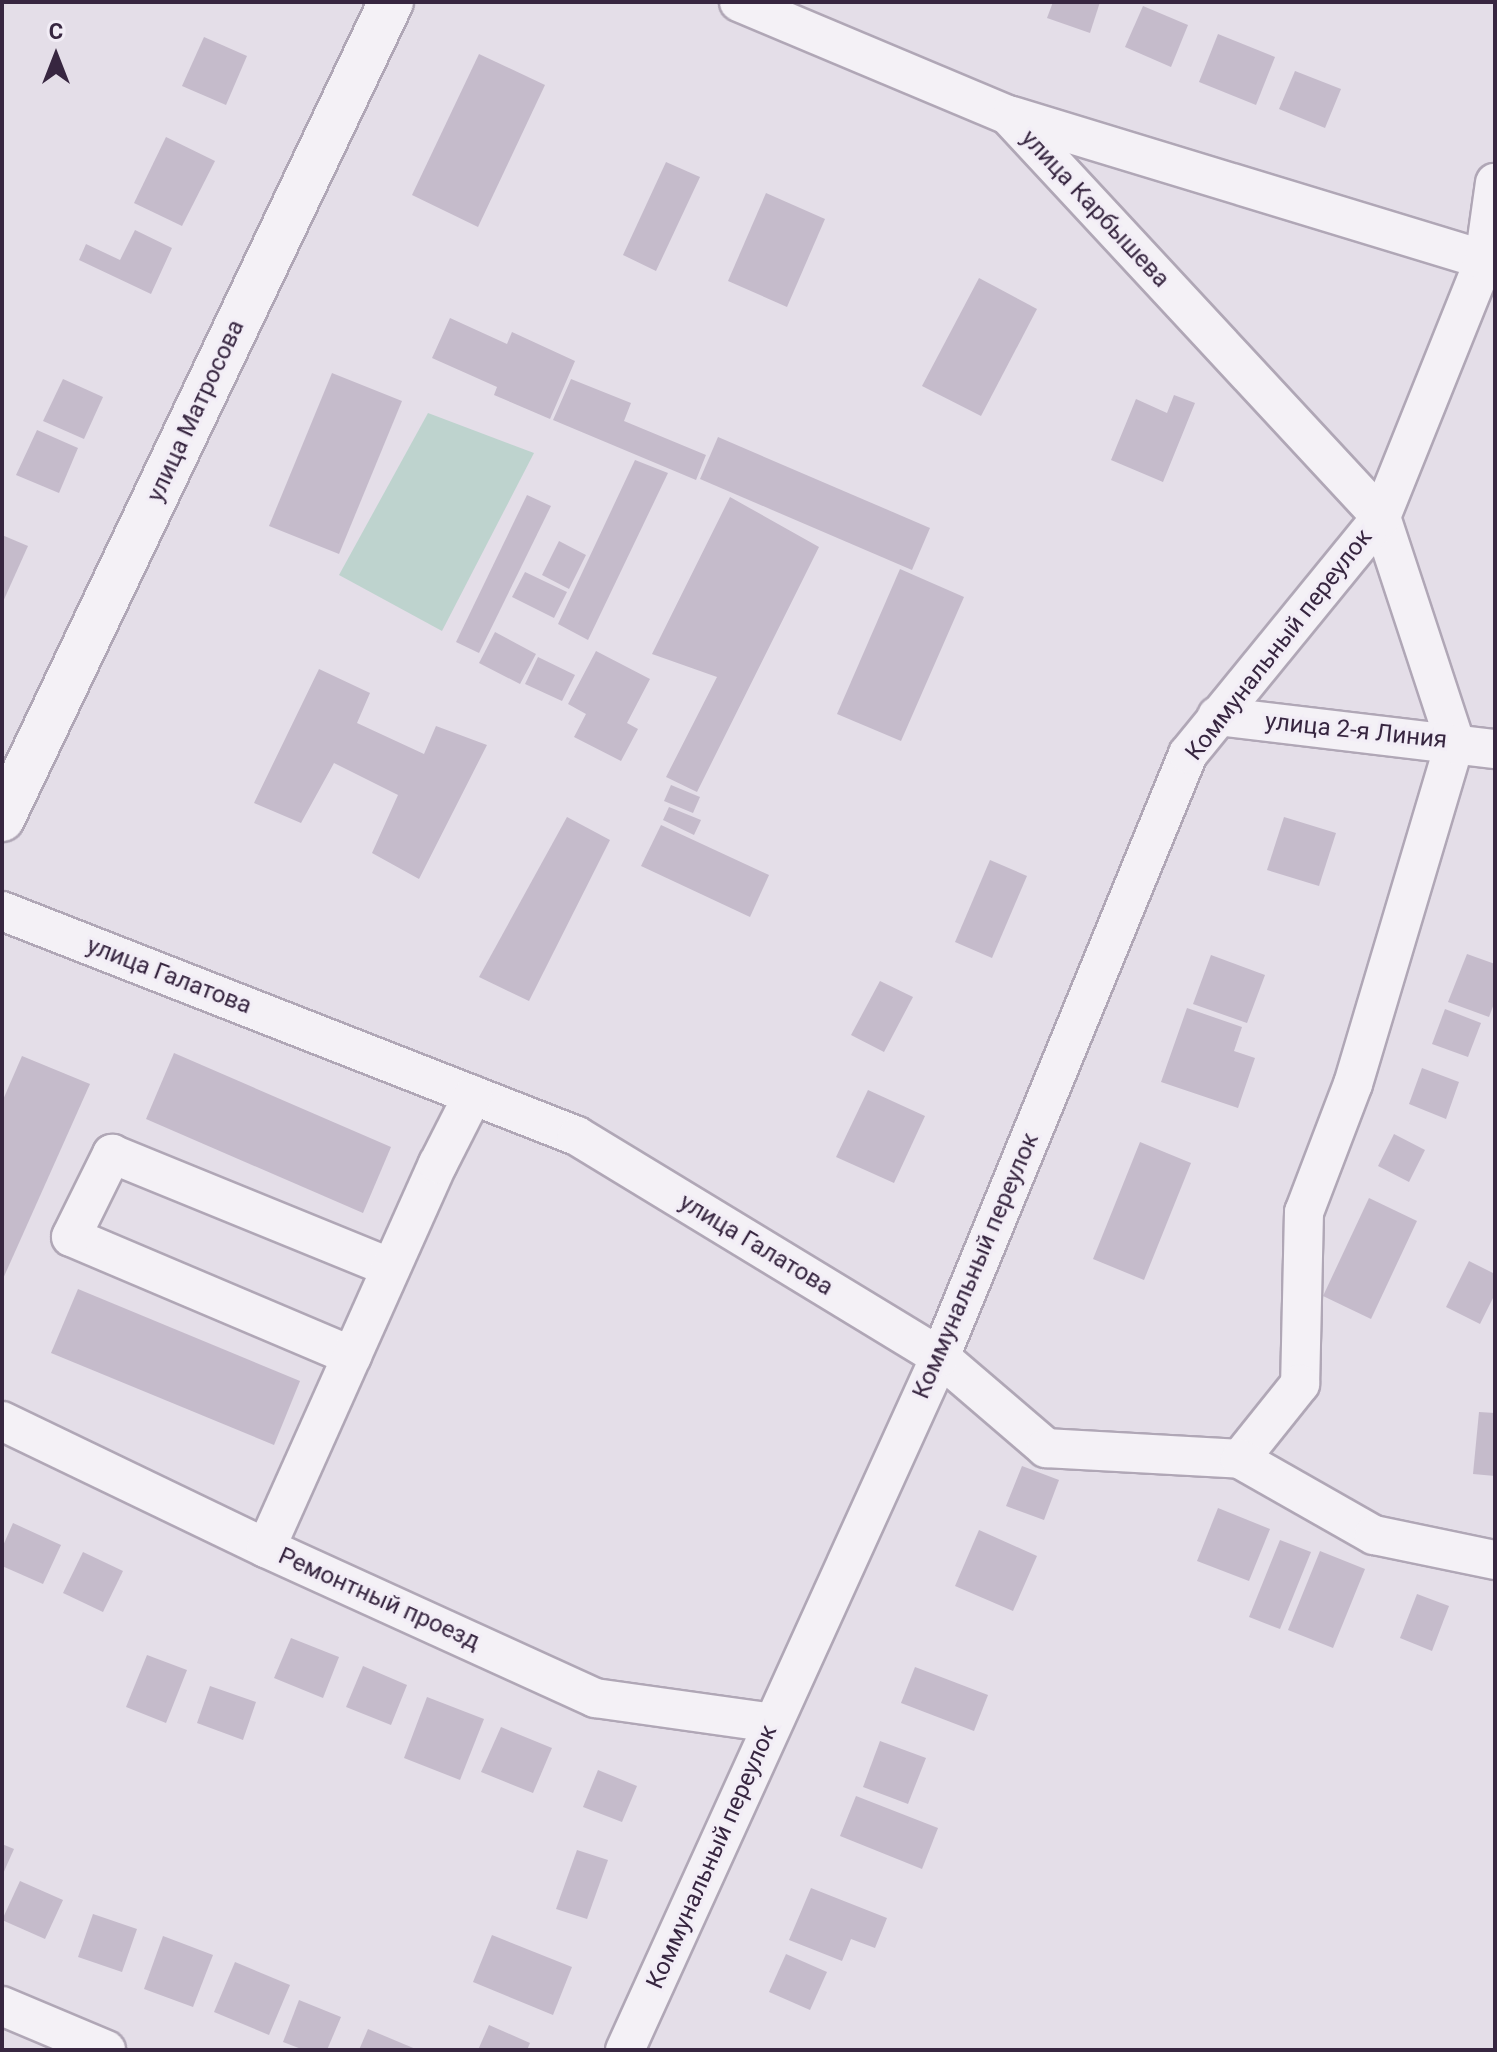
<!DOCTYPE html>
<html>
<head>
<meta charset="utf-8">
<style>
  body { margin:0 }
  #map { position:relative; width:1497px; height:2052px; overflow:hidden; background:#e4dee8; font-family:Roboto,sans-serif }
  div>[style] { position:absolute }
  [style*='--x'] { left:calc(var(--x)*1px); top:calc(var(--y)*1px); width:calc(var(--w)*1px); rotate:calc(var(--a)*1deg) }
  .green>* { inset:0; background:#bed3ce }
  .building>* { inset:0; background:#c5bbcb }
  .roads { filter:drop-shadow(2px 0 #b0a7b6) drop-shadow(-2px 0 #b0a7b6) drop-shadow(0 2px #b0a7b6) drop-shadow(0 -2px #b0a7b6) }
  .minor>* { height:38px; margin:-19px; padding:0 19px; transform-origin:19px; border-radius:19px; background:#f4f1f6 }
  .tertiary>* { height:44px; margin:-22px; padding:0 22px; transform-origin:22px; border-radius:22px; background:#f4f1f6 }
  span { translate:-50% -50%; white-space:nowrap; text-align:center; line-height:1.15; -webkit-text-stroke:6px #f2edf6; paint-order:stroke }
  .street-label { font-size:24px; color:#372640 }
  .frame { position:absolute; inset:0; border:4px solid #372640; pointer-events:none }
  .north { position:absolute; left:16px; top:16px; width:80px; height:80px; -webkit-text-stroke:6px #f2edf6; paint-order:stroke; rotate:0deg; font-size:22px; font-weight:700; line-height:32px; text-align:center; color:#372640 }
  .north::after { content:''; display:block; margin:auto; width:28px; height:36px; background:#372640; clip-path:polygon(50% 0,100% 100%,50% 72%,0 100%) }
</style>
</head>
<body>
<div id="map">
  <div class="green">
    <i style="clip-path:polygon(428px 413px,534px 453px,442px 631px,339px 575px)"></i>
  </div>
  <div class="building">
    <i style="clip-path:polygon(1053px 2px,1100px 2px,1090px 33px,1047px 18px)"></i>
    <i style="clip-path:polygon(1143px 6px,1188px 25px,1171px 67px,1125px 47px)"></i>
    <i style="clip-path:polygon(1218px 34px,1275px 57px,1256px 105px,1199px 82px)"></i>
    <i style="clip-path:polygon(204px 37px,247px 56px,226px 105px,182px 86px)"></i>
    <i style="clip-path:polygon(479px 54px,545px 85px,478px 227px,412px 195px)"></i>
    <i style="clip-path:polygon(1295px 71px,1341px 89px,1325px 128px,1279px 109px)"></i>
    <i style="clip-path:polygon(166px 137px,215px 161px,182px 226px,134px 203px)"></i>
    <i style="clip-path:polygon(666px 162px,700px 177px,656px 271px,623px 255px)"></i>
    <i style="clip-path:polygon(766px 193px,825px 219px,787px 307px,728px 281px)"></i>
    <i style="clip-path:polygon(135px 230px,172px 248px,151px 294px,79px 260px,86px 244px,120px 260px)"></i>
    <i style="clip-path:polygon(979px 278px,1037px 309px,981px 416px,922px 386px)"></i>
    <i style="clip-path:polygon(450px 318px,507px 344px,512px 332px,575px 361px,550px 419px,494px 395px,497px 387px,432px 358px)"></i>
    <i style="clip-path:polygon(332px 373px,402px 401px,339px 554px,269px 526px)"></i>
    <i style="clip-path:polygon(63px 379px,103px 397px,84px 439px,43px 421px)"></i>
    <i style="clip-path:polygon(571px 379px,631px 403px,624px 421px,706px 455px,696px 480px,553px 420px)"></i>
    <i style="clip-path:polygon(1174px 395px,1195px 403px,1163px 482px,1111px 460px,1136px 399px,1167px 413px)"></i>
    <i style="clip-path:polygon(37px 430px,78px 448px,59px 493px,16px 475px)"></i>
    <i style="clip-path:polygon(718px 437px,930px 528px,912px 570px,700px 479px)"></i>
    <i style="clip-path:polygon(635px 460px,668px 473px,588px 640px,558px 624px)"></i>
    <i style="clip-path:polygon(527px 495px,551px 506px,479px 653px,456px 642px)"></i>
    <i style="clip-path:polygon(730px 497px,819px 547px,697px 792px,666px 777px,717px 677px,652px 654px)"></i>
    <i style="clip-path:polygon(2px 535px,28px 546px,2px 604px)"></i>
    <i style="clip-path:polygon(559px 541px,586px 555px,569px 589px,542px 575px)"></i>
    <i style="clip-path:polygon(900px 569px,964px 597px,901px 741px,837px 714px)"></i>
    <i style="clip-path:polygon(525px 572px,567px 592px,554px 618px,512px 597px)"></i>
    <i style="clip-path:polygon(495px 632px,536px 654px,520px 684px,479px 663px)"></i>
    <i style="clip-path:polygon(596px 651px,650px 679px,627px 723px,638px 729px,621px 761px,574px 737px,586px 714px,568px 704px)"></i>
    <i style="clip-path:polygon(538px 657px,575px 675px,562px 701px,525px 684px)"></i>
    <i style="clip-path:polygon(319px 669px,370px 693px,357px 723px,424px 754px,436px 726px,487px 745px,419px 879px,372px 853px,398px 795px,334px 763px,301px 823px,254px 803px)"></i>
    <i style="clip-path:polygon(671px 785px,700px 797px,693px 813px,664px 801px)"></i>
    <i style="clip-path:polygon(669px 807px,701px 820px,694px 835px,663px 820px)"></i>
    <i style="clip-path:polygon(567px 817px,610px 840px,529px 1001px,479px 977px)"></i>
    <i style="clip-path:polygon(1284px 817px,1336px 833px,1319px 886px,1267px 870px)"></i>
    <i style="clip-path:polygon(661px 825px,769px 875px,750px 917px,641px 866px)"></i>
    <i style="clip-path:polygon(990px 860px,1027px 876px,992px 958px,955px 942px)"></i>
    <i style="clip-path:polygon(1467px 954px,1495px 964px,1495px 1001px,1489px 1017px,1448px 1002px)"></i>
    <i style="clip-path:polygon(1211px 955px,1265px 975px,1247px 1023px,1193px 1004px)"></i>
    <i style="clip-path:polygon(880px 981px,913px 997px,884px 1052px,851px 1035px)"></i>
    <i style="clip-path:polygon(1187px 1008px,1242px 1027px,1234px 1051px,1255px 1058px,1238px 1108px,1161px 1082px)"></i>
    <i style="clip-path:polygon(1445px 1009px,1481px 1023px,1468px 1057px,1432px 1044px)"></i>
    <i style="clip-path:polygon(174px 1053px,391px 1147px,363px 1213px,146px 1119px)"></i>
    <i style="clip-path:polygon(22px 1056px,90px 1084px,2px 1281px,2px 1102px)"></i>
    <i style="clip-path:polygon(1422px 1068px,1459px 1082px,1446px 1119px,1409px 1104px)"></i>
    <i style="clip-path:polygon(868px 1090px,925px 1116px,894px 1183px,836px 1157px)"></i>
    <i style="clip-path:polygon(1394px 1134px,1425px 1150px,1409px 1182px,1378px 1166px)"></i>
    <i style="clip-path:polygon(1140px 1142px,1191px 1163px,1144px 1280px,1093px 1259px)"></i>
    <i style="clip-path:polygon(1369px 1198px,1417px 1221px,1371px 1319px,1323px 1296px)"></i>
    <i style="clip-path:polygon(1469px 1261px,1495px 1274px,1495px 1294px,1480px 1324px,1446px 1307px)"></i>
    <i style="clip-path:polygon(78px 1289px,300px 1381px,274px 1445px,51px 1353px)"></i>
    <i style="clip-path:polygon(1479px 1412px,1495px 1413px,1495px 1476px,1473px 1474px)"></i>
    <i style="clip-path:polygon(1022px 1466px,1059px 1480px,1044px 1520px,1006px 1506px)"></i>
    <i style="clip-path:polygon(1218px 1508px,1270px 1529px,1249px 1581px,1197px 1561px)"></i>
    <i style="clip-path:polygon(13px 1523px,61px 1545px,43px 1584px,2px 1566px,2px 1548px)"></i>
    <i style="clip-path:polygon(979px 1530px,1037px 1556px,1013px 1611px,955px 1586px)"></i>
    <i style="clip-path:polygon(1280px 1540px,1311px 1552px,1280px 1629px,1249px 1617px)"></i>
    <i style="clip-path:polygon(1320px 1551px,1365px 1569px,1333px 1648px,1288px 1630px)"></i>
    <i style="clip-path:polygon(83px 1552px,123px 1571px,103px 1612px,63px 1593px)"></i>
    <i style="clip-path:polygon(1417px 1594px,1449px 1606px,1432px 1651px,1400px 1638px)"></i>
    <i style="clip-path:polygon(291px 1638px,339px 1657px,323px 1698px,274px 1678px)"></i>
    <i style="clip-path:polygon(147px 1655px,187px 1670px,166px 1723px,126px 1707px)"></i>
    <i style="clip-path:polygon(363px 1666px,407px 1685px,391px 1725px,346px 1707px)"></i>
    <i style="clip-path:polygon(915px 1667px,988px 1695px,974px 1731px,901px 1703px)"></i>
    <i style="clip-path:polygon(210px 1686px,256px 1702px,243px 1740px,197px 1723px)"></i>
    <i style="clip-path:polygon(427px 1697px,484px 1719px,460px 1780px,404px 1758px)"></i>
    <i style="clip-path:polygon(501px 1727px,552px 1748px,533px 1793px,481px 1772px)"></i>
    <i style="clip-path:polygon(880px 1741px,926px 1758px,908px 1804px,863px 1787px)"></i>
    <i style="clip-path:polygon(598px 1770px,637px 1786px,622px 1822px,583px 1807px)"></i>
    <i style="clip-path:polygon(856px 1796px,938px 1828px,922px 1869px,840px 1836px)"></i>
    <i style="clip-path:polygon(2px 1844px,14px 1849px,2px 1876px)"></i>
    <i style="clip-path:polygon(577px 1850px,608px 1860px,587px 1919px,556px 1909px)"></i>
    <i style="clip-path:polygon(20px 1881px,63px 1900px,45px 1939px,2px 1920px)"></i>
    <i style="clip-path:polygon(811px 1888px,887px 1918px,875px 1948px,851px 1939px,842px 1961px,789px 1940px)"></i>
    <i style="clip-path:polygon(93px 1914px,137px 1929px,122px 1972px,78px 1957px)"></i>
    <i style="clip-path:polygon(492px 1935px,572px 1967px,553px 2015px,473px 1982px)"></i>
    <i style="clip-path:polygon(163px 1936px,213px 1955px,193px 2007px,144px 1989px)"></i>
    <i style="clip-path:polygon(786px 1954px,827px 1972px,810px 2010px,769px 1992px)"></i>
    <i style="clip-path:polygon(235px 1962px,290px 1985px,269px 2035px,214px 2012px)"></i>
    <i style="clip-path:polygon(299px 2000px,341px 2017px,327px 2050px,304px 2050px,283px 2042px)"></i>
    <i style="clip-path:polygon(489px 2025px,530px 2043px,527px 2050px,478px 2050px)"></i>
    <i style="clip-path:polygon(368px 2029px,418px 2050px,359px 2050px)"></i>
  </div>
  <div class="roads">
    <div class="minor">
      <i style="--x:739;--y:2;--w:292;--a:22.8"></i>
      <i style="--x:1008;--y:115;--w:548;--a:47.14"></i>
      <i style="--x:1381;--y:517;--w:237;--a:71.8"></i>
      <i style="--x:1455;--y:742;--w:357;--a:106.6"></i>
      <i style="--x:1353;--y:1084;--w:137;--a:110.9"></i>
      <i style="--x:1304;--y:1212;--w:172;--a:91.3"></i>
      <i style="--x:1300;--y:1384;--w:96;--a:128.7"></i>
      <i style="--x:1012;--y:116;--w:505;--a:16.93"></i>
      <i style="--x:1217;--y:716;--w:280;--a:6.8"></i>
      <i style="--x:2;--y:911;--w:617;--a:21.37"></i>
      <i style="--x:577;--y:1136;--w:425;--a:31.3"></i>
      <i style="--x:940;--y:1357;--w:140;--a:40.6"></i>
      <i style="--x:1046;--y:1448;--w:194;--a:3.2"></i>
      <i style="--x:1240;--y:1459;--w:154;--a:29.6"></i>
      <i style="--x:1374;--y:1535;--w:124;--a:11.7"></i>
      <i style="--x:352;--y:1356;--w:305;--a:-157"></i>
      <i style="--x:71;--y:1237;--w:93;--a:-63.7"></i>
      <i style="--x:112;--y:1154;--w:301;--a:22.2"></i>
      <i style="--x:2;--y:1421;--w:293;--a:25.7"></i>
      <i style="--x:266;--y:1548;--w:362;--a:24.5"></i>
      <i style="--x:595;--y:1698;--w:179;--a:8"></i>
      <i style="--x:266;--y:1548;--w:421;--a:-65.9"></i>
      <i style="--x:438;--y:1164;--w:77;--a:-63.1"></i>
      <i style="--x:2;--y:2006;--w:113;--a:22.9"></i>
      <i style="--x:625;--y:2050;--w:761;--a:-65.56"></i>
      <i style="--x:940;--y:1357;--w:652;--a:-67.64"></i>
      <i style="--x:1188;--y:754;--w:306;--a:-50.8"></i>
      <i style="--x:1381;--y:517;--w:276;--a:-68.1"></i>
      <i style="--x:1484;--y:261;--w:79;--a:-82"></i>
    </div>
    <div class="tertiary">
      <i style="--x:2;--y:819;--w:905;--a:-64.54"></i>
    </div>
  </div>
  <div class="street-label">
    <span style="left:1095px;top:209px;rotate:47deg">улица Карбышева</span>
    <span style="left:196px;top:411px;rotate:-65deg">улица Матросова</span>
    <span style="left:1279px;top:645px;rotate:-52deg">Коммунальный переулок</span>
    <span style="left:1356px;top:731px;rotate:6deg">улица 2-я Линия</span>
    <span style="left:169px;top:976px;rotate:21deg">улица Галатова</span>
    <span style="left:756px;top:1245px;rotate:31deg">улица Галатова</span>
    <span style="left:976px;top:1266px;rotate:-67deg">Коммунальный переулок</span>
    <span style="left:379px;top:1599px;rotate:24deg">Ремонтный проезд</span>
    <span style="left:712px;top:1857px;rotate:-66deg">Коммунальный переулок</span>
  </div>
  <div class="frame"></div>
  <div class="north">С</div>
</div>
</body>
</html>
